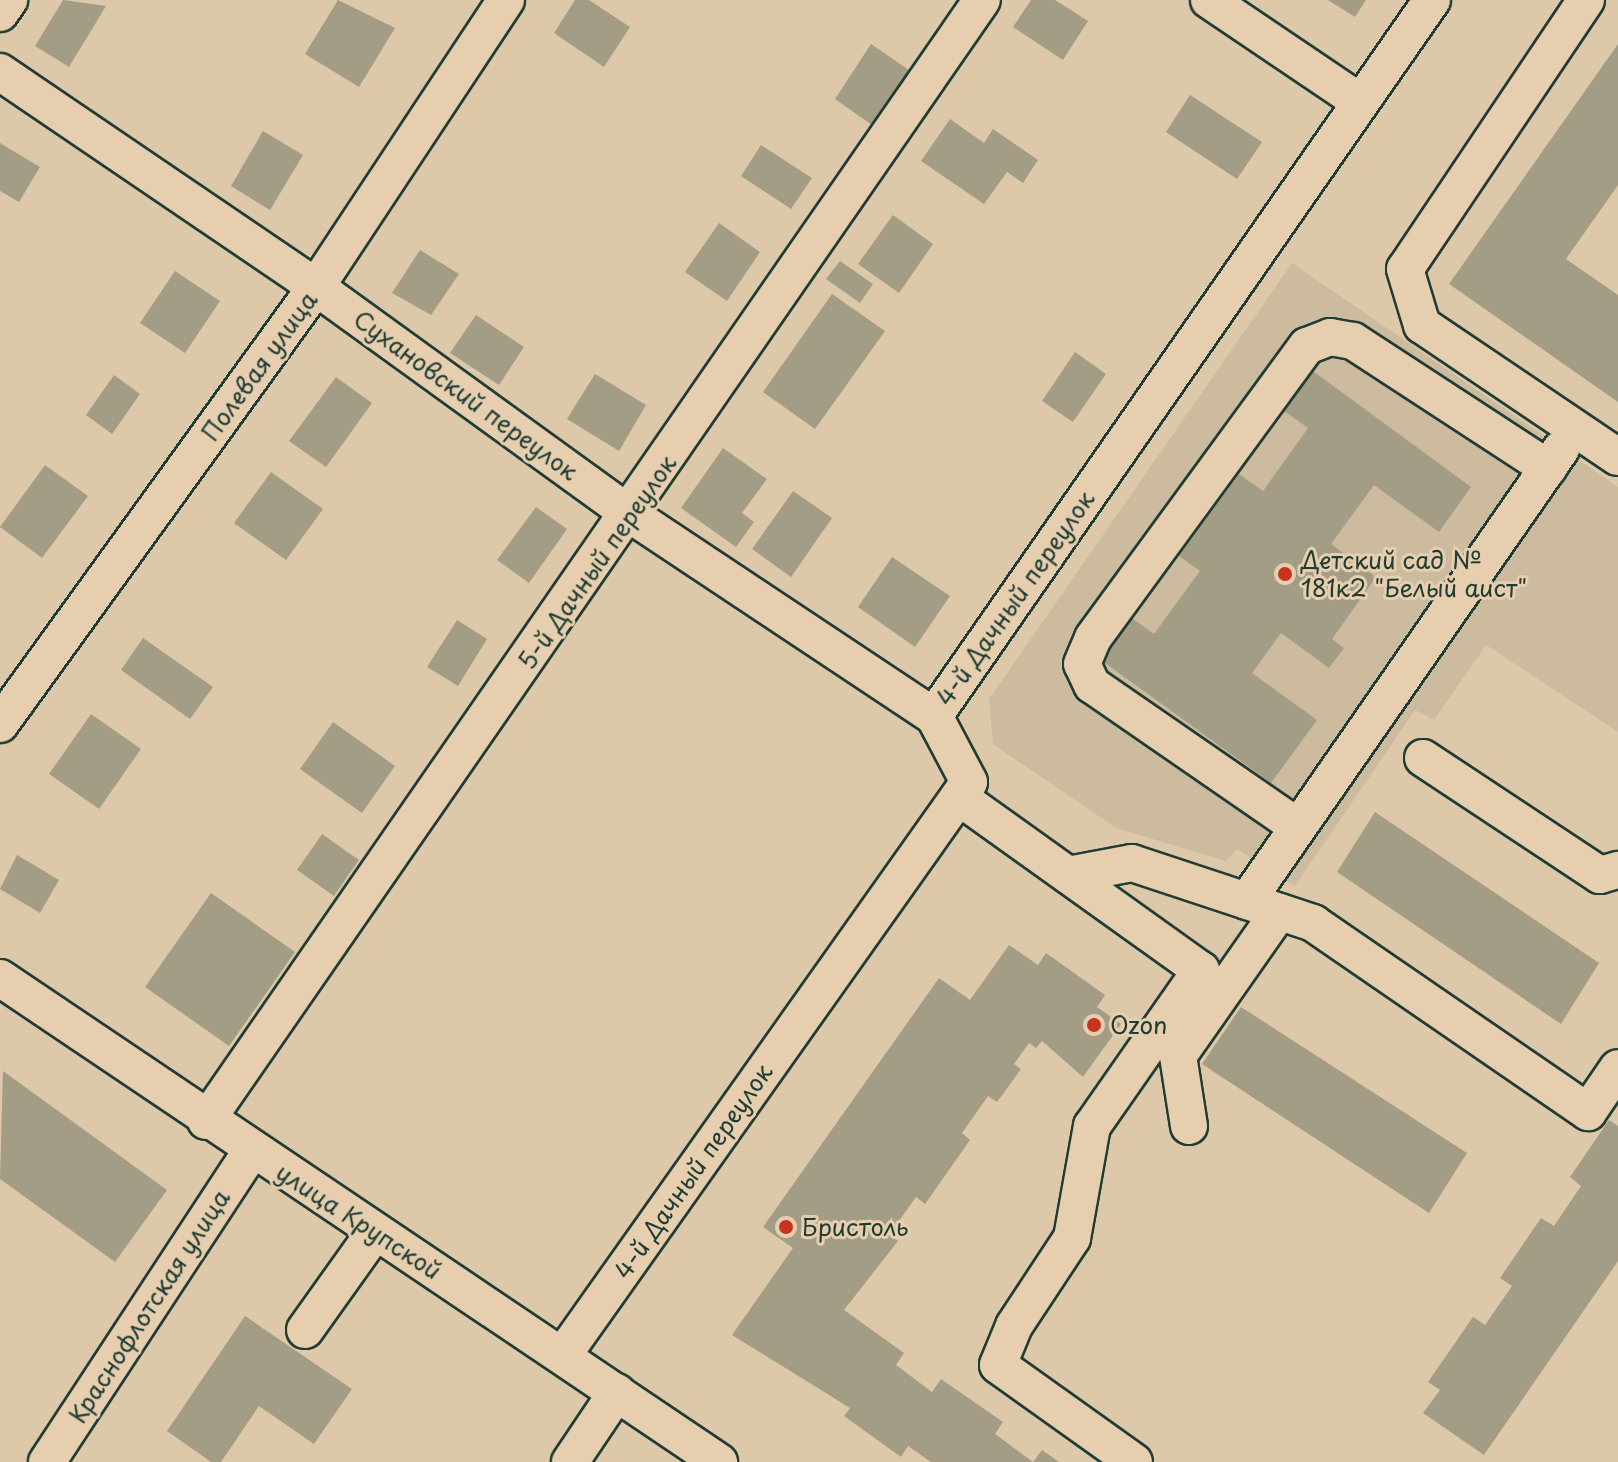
<!DOCTYPE html>
<html>
<head>
<meta charset="utf-8">
<style>
  body { margin:0 }
  #map { position:relative; width:1618px; height:1462px; overflow:hidden; background:#dec8aa; font-family:"Playpen Sans",sans-serif }
  div>[style] { position:absolute }
  [style*='--x'] { left:calc(var(--x)*1px); top:calc(var(--y)*1px); width:calc(var(--w)*1px); rotate:calc(var(--a)*1deg) }
  .built>* { inset:0; background:#ccbb9f }
  .building>* { inset:0; background:#a39d85 }
  .roads { filter:drop-shadow(2px 0 #1f3d34) drop-shadow(-2px 0 #1f3d34) drop-shadow(0 2px #1f3d34) drop-shadow(0 -2px #1f3d34) }
  .minor>* { height:36px; margin:-18px; padding:0 18px; transform-origin:18px; border-radius:18px; background:#e6ceaf }
  .dots>* { width:22px; height:22px; translate:-50% -50%; box-sizing:border-box; border:4px solid #e6ceaf; border-radius:50% }
  span { translate:-50% -50%; white-space:nowrap; text-align:center; line-height:1.15; -webkit-text-stroke:6px #e6ceaf; paint-order:stroke }
  .street-label { font-size:24px; color:#1f3d34 }
  .poi-label { font-size:24px; color:#1f3d34 }
  .left { translate:0 -50%; text-align:left }
</style>
</head>
<body>
<div id="map">
  <div class="built">
    <i style="clip-path:polygon(1292px 263px,1618px 487px,1618px 732px,1486px 645px,1434px 720px,1415px 710px,1295px 886px,1237px 849px,1226px 861px,1116px 828px,993px 744px,989px 699px)"></i>
  </div>
  <div class="building">
    <i style="clip-path:polygon(63px 0,106px 6px,69px 67px,35px 46px)"></i>
    <i style="clip-path:polygon(338px 0,395px 28px,359px 87px,305px 54px)"></i>
    <i style="clip-path:polygon(575px 0,589px 0,630px 27px,604px 67px,554px 33px)"></i>
    <i style="clip-path:polygon(1031px 0,1055px 0,1088px 21px,1063px 60px,1013px 27px)"></i>
    <i style="clip-path:polygon(1328px 0,1366px 0,1355px 17px)"></i>
    <i style="clip-path:polygon(871px 44px,909px 70px,872px 125px,835px 99px)"></i>
    <i style="clip-path:polygon(1618px 44px,1618px 185px,1566px 259px,1618px 295px,1618px 402px,1449px 284px)"></i>
    <i style="clip-path:polygon(1190px 95px,1262px 142px,1237px 179px,1166px 132px)"></i>
    <i style="clip-path:polygon(950px 119px,984px 143px,993px 129px,1038px 160px,1023px 183px,1007px 172px,984px 204px,921px 161px)"></i>
    <i style="clip-path:polygon(263px 131px,303px 155px,270px 210px,231px 186px)"></i>
    <i style="clip-path:polygon(0 143px,40px 167px,19px 202px,0 191px)"></i>
    <i style="clip-path:polygon(761px 145px,812px 178px,791px 209px,741px 176px)"></i>
    <i style="clip-path:polygon(893px 215px,933px 244px,899px 293px,858px 264px)"></i>
    <i style="clip-path:polygon(719px 223px,760px 252px,727px 301px,685px 272px)"></i>
    <i style="clip-path:polygon(420px 250px,459px 274px,431px 315px,392px 293px)"></i>
    <i style="clip-path:polygon(840px 261px,873px 284px,860px 303px,826px 279px)"></i>
    <i style="clip-path:polygon(175px 271px,220px 301px,185px 353px,140px 323px)"></i>
    <i style="clip-path:polygon(832px 294px,885px 331px,815px 429px,763px 392px)"></i>
    <i style="clip-path:polygon(476px 315px,524px 347px,499px 385px,450px 353px)"></i>
    <i style="clip-path:polygon(1075px 352px,1106px 374px,1073px 422px,1042px 401px)"></i>
    <i style="clip-path:polygon(1306px 366px,1471px 487px,1439px 532px,1374px 485px,1331px 544px,1376px 577px,1332px 639px,1344px 648px,1329px 668px,1281px 633px,1252px 673px,1317px 720px,1271px 783px,1094px 655px,1125px 613px,1154px 634px,1200px 571px,1179px 556px,1239px 474px,1263px 491px,1308px 428px,1277px 406px)"></i>
    <i style="clip-path:polygon(595px 374px,646px 405px,619px 451px,567px 419px)"></i>
    <i style="clip-path:polygon(114px 375px,140px 394px,112px 434px,86px 415px)"></i>
    <i style="clip-path:polygon(336px 377px,372px 403px,326px 467px,289px 441px)"></i>
    <i style="clip-path:polygon(723px 448px,767px 479px,742px 513px,754px 522px,736px 547px,681px 508px)"></i>
    <i style="clip-path:polygon(45px 465px,88px 496px,42px 558px,0 527px)"></i>
    <i style="clip-path:polygon(271px 472px,323px 509px,286px 560px,234px 523px)"></i>
    <i style="clip-path:polygon(793px 491px,832px 518px,791px 577px,752px 549px)"></i>
    <i style="clip-path:polygon(536px 507px,567px 529px,529px 583px,497px 560px)"></i>
    <i style="clip-path:polygon(892px 557px,950px 596px,915px 647px,858px 607px)"></i>
    <i style="clip-path:polygon(457px 620px,487px 639px,458px 686px,427px 667px)"></i>
    <i style="clip-path:polygon(143px 638px,213px 687px,190px 719px,121px 670px)"></i>
    <i style="clip-path:polygon(91px 714px,141px 749px,99px 809px,49px 774px)"></i>
    <i style="clip-path:polygon(333px 722px,395px 766px,362px 813px,300px 769px)"></i>
    <i style="clip-path:polygon(1375px 812px,1599px 963px,1561px 1024px,1337px 872px)"></i>
    <i style="clip-path:polygon(322px 834px,359px 860px,334px 896px,297px 870px)"></i>
    <i style="clip-path:polygon(17px 855px,59px 880px,40px 913px,0 889px)"></i>
    <i style="clip-path:polygon(211px 893px,295px 952px,229px 1046px,145px 987px)"></i>
    <i style="clip-path:polygon(1009px 945px,1038px 965px,1046px 953px,1105px 995px,1097px 1007px,1121px 1024px,1083px 1077px,1042px 1041px,1036px 1048px,1029px 1043px,1014px 1064px,1021px 1069px,997px 1102px,988px 1096px,962px 1133px,970px 1140px,925px 1204px,916px 1197px,889px 1235px,898px 1241px,844px 1310px,904px 1353px,896px 1365px,932px 1392px,941px 1379px,1003px 1422px,995px 1434px,1033px 1462px,1042px 1450px,1059px 1462px,931px 1462px,908px 1446px,901px 1457px,844px 1416px,850px 1408px,732px 1335px,793px 1248px,763px 1227px,939px 978px,970px 1000px)"></i>
    <i style="clip-path:polygon(1241px 1007px,1467px 1153px,1429px 1213px,1202px 1064px)"></i>
    <i style="clip-path:polygon(3px 1071px,167px 1190px,115px 1262px,0 1179px)"></i>
    <i style="clip-path:polygon(1609px 1120px,1618px 1126px,1618px 1261px,1484px 1455px,1423px 1413px,1440px 1390px,1428px 1382px,1473px 1317px,1485px 1325px,1512px 1286px,1500px 1278px,1541px 1218px,1554px 1226px,1581px 1186px,1570px 1177px)"></i>
    <i style="clip-path:polygon(245px 1316px,352px 1389px,314px 1444px,259px 1406px,221px 1462px,211px 1462px,167px 1431px)"></i>
  </div>
  <div class="roads">
    <div class="minor">
      <i style="--x:1209;--y:0;--w:182;--a:34"></i>
      <i style="--x:1586;--y:0;--w:324;--a:123.9"></i>
      <i style="--x:1405;--y:269;--w:59;--a:73.1"></i>
      <i style="--x:1422;--y:325;--w:236;--a:34"></i>
      <i style="--x:0;--y:13;--w:16;--a:-55"></i>
      <i style="--x:0;--y:72;--w:382;--a:34.2"></i>
      <i style="--x:316;--y:287;--w:389;--a:35.9"></i>
      <i style="--x:631;--y:515;--w:364;--a:33.6"></i>
      <i style="--x:0;--y:724;--w:539;--a:-54.13"></i>
      <i style="--x:316;--y:287;--w:344;--a:-56.5"></i>
      <i style="--x:1423;--y:758;--w:212;--a:33.5"></i>
      <i style="--x:1600;--y:875;--w:19;--a:-16"></i>
      <i style="--x:959;--y:797;--w:297;--a:35.6"></i>
      <i style="--x:1201;--y:970;--w:190;--a:124.9"></i>
      <i style="--x:1092;--y:1126;--w:114;--a:100.1"></i>
      <i style="--x:1072;--y:1238;--w:105;--a:123.4"></i>
      <i style="--x:1014;--y:1326;--w:42;--a:112.3"></i>
      <i style="--x:998;--y:1365;--w:167;--a:35.5"></i>
      <i style="--x:1298;--y:827;--w:250;--a:-145.4"></i>
      <i style="--x:1092;--y:685;--w:23;--a:-115"></i>
      <i style="--x:1082;--y:664;--w:28;--a:-67"></i>
      <i style="--x:1093;--y:638;--w:362;--a:-53.8"></i>
      <i style="--x:1307;--y:346;--w:25;--a:-21"></i>
      <i style="--x:1330;--y:337;--w:23;--a:10"></i>
      <i style="--x:1353;--y:341;--w:233;--a:33.1"></i>
      <i style="--x:1068;--y:875;--w:65;--a:-10.6"></i>
      <i style="--x:1132;--y:863;--w:191;--a:18.3"></i>
      <i style="--x:1313;--y:923;--w:334;--a:34.5"></i>
      <i style="--x:1588;--y:1112;--w:53;--a:-55.7"></i>
      <i style="--x:1247;--y:901;--w:550;--a:-55.21"></i>
      <i style="--x:0;--y:978;--w:867;--a:33.95"></i>
      <i style="--x:206;--y:1121;--w:1363;--a:-55.31"></i>
      <i style="--x:1189;--y:1126;--w:71;--a:-98.9"></i>
      <i style="--x:1178;--y:1056;--w:176;--a:-55"></i>
      <i style="--x:305;--y:1330;--w:120;--a:-54.5"></i>
      <i style="--x:563;--y:1355;--w:702;--a:-54.68"></i>
      <i style="--x:969;--y:782;--w:75;--a:-117.9"></i>
      <i style="--x:934;--y:716;--w:872;--a:-55.18"></i>
      <i style="--x:47;--y:1462;--w:373;--a:-56.7"></i>
      <i style="--x:570;--y:1462;--w:84;--a:-56.1"></i>
    </div>
  </div>
  <div class="dots">
    <i style="left:1285px;top:574px;background:#c8321e"></i>
    <i style="left:1094px;top:1025px;background:#c8321e"></i>
    <i style="left:786px;top:1227px;background:#c8321e"></i>
  </div>
  <div class="street-label">
    <span style="left:259px;top:366px;rotate:-54deg">Полевая улица</span>
    <span style="left:466px;top:395px;rotate:36deg">Сухановский переулок</span>
    <span style="left:597px;top:562px;rotate:-55deg">5-й Дачный переулок</span>
    <span style="left:1015px;top:598px;rotate:-55deg">4-й Дачный переулок</span>
    <span style="left:693px;top:1171px;rotate:-55deg">4-й Дачный переулок</span>
    <span style="left:359px;top:1221px;rotate:33deg">улица Крупской</span>
    <span style="left:149px;top:1306px;rotate:-57deg">Краснофлотская улица</span>
  </div>
  <div class="poi-label">
    <span class="left" style="left:1301px;top:574px">Детский сад №<br>181к2 "Белый аист"</span>
    <span class="left" style="left:1110px;top:1025px">Ozon</span>
    <span class="left" style="left:802px;top:1227px">Бристоль</span>
  </div>
</div>
</body>
</html>
